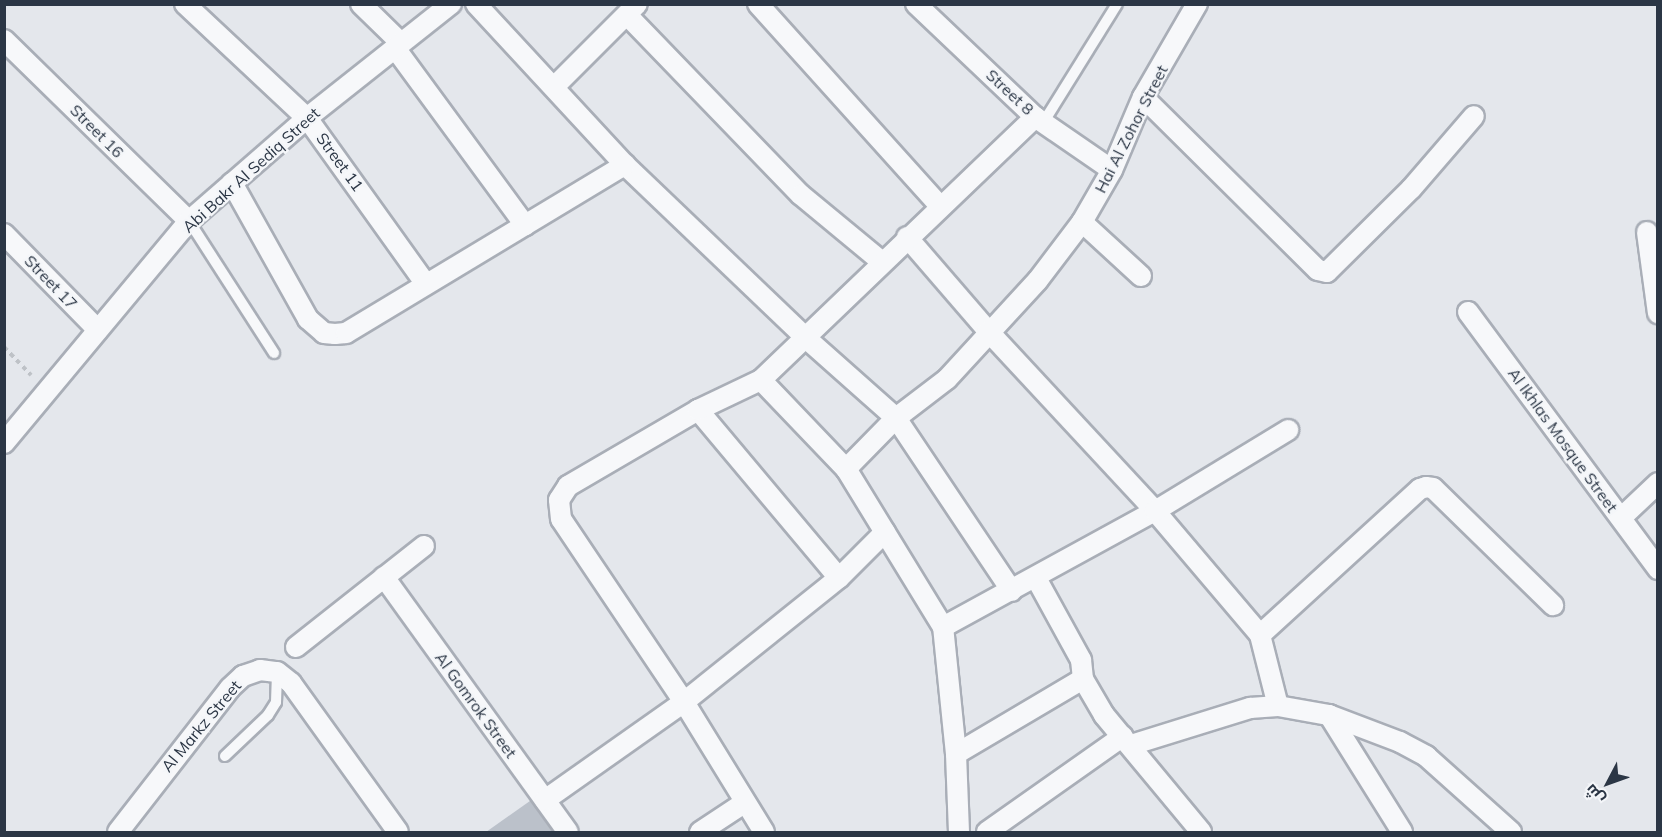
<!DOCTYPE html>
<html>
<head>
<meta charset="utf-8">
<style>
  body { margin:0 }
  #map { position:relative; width:1662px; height:837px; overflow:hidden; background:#e4e7ec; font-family:Mulish,Cairo,sans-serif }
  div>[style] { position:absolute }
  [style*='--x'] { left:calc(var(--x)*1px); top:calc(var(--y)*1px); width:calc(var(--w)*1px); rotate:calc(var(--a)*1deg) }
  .building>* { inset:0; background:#bbc1ca }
  .path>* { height:4px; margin-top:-2px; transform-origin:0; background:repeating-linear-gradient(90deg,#bec2c7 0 4.5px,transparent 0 9px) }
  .roads { filter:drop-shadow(2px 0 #a9aeb7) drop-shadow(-2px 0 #a9aeb7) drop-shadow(0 2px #a9aeb7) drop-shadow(0 -2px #a9aeb7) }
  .service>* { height:10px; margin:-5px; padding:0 5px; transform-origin:5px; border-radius:5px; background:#f7f8fa }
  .minor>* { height:20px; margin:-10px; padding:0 10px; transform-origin:10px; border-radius:10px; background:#f7f8fa }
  span { translate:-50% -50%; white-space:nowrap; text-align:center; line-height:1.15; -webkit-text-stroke:4.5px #f4f6f9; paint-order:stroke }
  .street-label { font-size:16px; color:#2b3645 }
  .frame { position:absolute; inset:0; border:6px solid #2b3645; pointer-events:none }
  .north { position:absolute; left:1578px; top:753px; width:60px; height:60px; -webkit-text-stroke:4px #f4f6f9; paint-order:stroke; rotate:229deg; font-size:16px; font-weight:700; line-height:24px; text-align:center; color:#2b3645 }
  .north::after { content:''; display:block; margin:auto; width:21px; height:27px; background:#2b3645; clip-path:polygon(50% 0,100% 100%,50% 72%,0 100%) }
</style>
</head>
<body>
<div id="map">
  <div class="building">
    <i style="clip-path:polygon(537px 796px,564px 832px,486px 832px)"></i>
  </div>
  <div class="path">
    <i style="--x:4;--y:347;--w:39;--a:46"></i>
  </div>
  <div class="roads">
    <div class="service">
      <i style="--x:1043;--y:123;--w:140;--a:-58.1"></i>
      <i style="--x:189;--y:221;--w:157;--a:57.2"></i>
      <i style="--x:225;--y:756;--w:59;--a:-43.6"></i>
      <i style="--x:268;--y:715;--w:15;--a:-58"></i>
      <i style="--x:276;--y:702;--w:30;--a:-88"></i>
    </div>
    <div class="minor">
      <i style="--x:185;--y:4;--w:167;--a:43.1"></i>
      <i style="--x:307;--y:118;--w:204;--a:54.4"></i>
      <i style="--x:361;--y:4;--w:56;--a:44.3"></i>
      <i style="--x:476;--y:4;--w:219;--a:47.2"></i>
      <i style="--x:625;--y:165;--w:252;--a:43.7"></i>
      <i style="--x:807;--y:339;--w:119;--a:41.6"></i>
      <i style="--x:896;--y:418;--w:208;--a:56.2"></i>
      <i style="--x:758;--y:4;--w:270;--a:48"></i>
      <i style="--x:916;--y:4;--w:164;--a:43.5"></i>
      <i style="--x:1035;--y:117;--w:93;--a:34.5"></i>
      <i style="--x:627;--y:15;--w:250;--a:46"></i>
      <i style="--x:801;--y:195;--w:105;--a:39.6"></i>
      <i style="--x:4;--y:40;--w:259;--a:44.4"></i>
      <i style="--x:395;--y:48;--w:220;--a:53.7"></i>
      <i style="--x:554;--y:87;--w:117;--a:-45"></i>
      <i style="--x:1143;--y:97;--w:246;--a:44.7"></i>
      <i style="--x:1318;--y:270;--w:9;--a:13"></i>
      <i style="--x:1327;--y:272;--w:118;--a:-44.7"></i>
      <i style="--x:1411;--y:189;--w:96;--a:-49.2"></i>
      <i style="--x:232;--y:183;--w:156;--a:60.8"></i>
      <i style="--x:308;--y:319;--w:21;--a:41"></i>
      <i style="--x:324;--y:333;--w:11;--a:5"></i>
      <i style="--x:335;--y:334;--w:11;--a:-5"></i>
      <i style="--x:346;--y:333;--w:326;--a:-31.1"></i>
      <i style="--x:1082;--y:222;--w:80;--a:42.5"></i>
      <i style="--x:1647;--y:232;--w:82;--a:82.3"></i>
      <i style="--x:4;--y:234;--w:134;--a:45.6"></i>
      <i style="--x:907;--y:237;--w:124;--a:49.2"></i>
      <i style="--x:988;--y:331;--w:246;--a:47.1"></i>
      <i style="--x:1155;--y:511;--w:162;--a:49.7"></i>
      <i style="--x:1260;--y:635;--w:73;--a:75.8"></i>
      <i style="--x:1468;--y:312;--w:320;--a:53.5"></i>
      <i style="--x:761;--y:380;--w:123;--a:46.3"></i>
      <i style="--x:698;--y:410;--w:219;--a:50"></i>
      <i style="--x:4;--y:443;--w:289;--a:-50.2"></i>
      <i style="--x:189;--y:221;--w:157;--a:-41.1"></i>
      <i style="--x:307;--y:118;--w:184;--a:-38.4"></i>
      <i style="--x:1621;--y:518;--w:51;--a:-43.4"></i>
      <i style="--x:384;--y:577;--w:314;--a:54.2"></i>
      <i style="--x:1036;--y:578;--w:94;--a:61.2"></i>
      <i style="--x:1081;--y:660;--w:19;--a:84"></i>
      <i style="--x:1083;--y:679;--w:42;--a:59.7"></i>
      <i style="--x:1104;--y:715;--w:152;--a:50.3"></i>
      <i style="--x:943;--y:627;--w:242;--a:-28.7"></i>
      <i style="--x:1155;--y:511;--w:156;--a:-31.3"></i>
      <i style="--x:1260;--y:635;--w:217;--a:-42.4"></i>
      <i style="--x:1420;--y:489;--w:6;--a:-18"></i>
      <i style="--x:1426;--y:487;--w:7;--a:8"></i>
      <i style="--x:1433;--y:488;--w:168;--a:44.3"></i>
      <i style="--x:296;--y:647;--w:163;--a:-38.3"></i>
      <i style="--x:1329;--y:715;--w:138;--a:58"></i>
      <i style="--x:1131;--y:745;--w:125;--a:-17.3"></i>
      <i style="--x:1250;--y:708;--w:28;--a:-4"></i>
      <i style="--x:1278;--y:706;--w:52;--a:10"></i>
      <i style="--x:1329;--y:715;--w:76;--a:20.8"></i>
      <i style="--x:1400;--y:742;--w:30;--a:28"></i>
      <i style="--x:1426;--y:756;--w:114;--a:41.8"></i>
      <i style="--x:956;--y:754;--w:147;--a:-30.6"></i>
      <i style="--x:545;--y:800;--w:170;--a:-35.2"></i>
      <i style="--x:684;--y:702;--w:198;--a:-38.7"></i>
      <i style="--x:839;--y:578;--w:65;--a:-45"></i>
      <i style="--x:118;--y:832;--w:182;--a:-52.1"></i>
      <i style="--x:230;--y:688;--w:18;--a:-43"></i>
      <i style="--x:243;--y:676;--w:18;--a:-19"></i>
      <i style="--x:260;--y:670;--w:17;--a:7"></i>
      <i style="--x:277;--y:672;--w:18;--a:38"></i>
      <i style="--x:291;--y:683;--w:183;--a:54.3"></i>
      <i style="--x:700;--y:832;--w:53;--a:-33.4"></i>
      <i style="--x:764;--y:832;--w:153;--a:-121.6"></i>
      <i style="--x:684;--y:702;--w:220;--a:-123.9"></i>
      <i style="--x:561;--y:519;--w:19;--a:-96"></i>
      <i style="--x:559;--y:500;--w:17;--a:-57"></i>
      <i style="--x:568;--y:486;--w:151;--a:-30.3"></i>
      <i style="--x:698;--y:410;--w:70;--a:-25.5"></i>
      <i style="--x:761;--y:380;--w:380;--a:-43.8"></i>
      <i style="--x:959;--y:832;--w:78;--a:-92.2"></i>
      <i style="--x:956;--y:754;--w:128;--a:-95.8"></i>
      <i style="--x:943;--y:627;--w:185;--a:-121.5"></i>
      <i style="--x:846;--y:469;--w:71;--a:-45.6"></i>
      <i style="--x:896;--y:418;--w:64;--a:-37.4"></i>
      <i style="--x:947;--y:379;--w:134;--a:-47.4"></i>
      <i style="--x:1038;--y:280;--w:73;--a:-52.8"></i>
      <i style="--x:1082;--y:222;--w:60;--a:-60"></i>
      <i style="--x:1112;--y:170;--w:79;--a:-67"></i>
      <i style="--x:1143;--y:97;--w:108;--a:-59.9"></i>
      <i style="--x:987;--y:832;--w:166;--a:-35.2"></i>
    </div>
  </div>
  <div class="street-label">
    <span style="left:1010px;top:92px;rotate:43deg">Street 8</span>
    <span style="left:1131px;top:129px;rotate:-63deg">Hai Al Zohor Street</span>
    <span style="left:97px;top:131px;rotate:45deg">Street 16</span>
    <span style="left:340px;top:162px;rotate:54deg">Street 11</span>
    <span style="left:251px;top:170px;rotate:-42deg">Abi Bakr Al Sediq Street</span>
    <span style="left:51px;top:282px;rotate:46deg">Street 17</span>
    <span style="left:1563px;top:440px;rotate:54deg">Al Ikhlas Mosque Street</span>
    <span style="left:476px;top:705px;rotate:54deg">Al Gomrok Street</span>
    <span style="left:201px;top:726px;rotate:-50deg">Al Markz Street</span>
  </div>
  <div class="frame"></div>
  <div class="north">ش</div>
</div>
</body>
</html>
